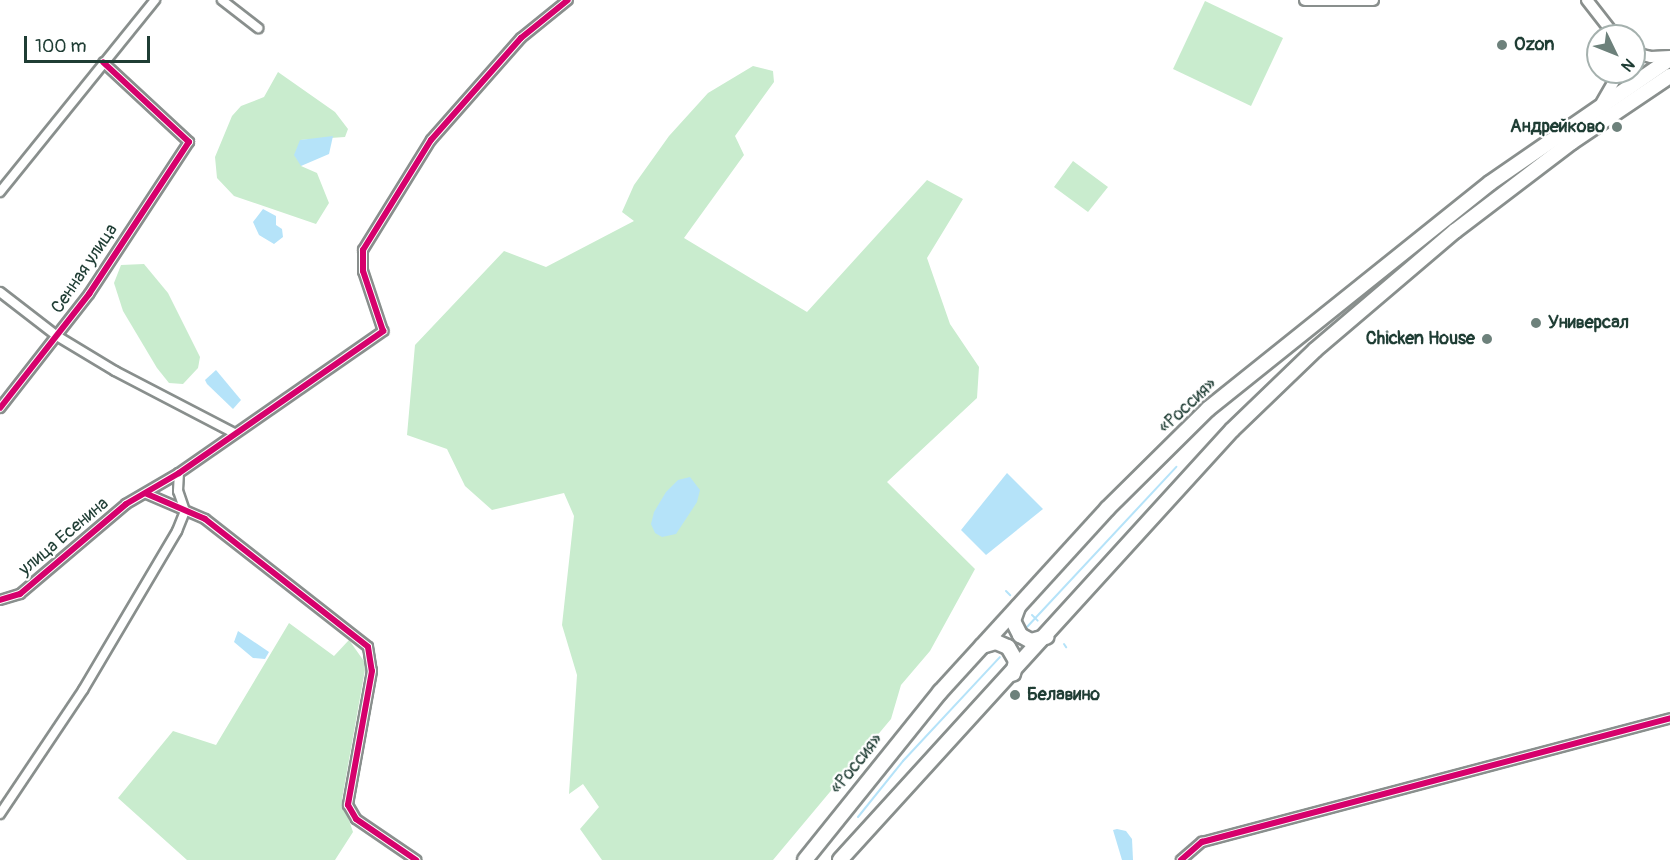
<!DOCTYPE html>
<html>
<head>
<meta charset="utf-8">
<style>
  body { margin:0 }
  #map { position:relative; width:1670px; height:860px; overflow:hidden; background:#fff; font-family:Pangolin,sans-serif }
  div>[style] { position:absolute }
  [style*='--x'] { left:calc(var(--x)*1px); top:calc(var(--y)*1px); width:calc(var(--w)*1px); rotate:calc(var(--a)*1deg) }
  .green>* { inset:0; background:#c9ecce }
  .water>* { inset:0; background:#b5e3f9 }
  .stream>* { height:2px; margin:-1px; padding:0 1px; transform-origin:1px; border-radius:1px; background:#b5e3f9 }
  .roads { filter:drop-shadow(2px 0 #898f8d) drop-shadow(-2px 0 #898f8d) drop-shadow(0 2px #898f8d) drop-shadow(0 -2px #898f8d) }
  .minor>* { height:8px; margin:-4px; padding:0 4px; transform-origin:4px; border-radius:4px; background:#fff }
  .tertiary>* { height:10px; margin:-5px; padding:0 5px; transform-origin:5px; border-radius:5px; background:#fff }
  .trunk>* { height:14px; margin:-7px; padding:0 7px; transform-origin:7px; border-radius:7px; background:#fff }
  .cycleway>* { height:6px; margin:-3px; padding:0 3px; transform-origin:3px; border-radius:3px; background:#d6006c }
  .dots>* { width:16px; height:16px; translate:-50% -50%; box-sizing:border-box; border:3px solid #fff; border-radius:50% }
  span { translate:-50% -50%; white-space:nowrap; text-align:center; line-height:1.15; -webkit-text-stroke:4.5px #fff; paint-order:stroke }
  .poi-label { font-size:18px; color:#1f3d34; font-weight:700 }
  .left { translate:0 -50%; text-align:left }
  .right { translate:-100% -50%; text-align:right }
  .street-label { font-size:18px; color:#1f3d34 }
  .north { position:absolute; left:1586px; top:24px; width:60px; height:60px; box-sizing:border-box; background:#fff; border:2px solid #a5b1ae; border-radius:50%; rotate:133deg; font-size:16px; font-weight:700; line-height:24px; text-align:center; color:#1f3d34 }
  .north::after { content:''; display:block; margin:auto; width:21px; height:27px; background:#6d817b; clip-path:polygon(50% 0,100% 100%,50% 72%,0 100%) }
  .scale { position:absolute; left:24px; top:36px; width:126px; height:27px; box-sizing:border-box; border:3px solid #1f3d34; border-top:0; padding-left:8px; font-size:18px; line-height:21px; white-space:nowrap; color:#1f3d34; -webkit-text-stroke:4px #fff; paint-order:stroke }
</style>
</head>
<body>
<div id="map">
  <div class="green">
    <i style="clip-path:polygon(1205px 1px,1283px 38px,1251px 106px,1173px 69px)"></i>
    <i style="clip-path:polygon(753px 66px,773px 71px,774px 82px,735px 136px,744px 155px,684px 238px,807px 312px,927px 180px,963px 199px,927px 258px,950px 324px,979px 367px,977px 398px,887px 482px,975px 569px,930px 651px,901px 685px,891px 719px,773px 860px,602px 860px,580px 829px,599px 807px,583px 784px,569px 794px,577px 675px,562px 625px,574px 516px,564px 493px,492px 510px,465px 486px,447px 449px,407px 435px,415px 345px,504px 251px,546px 267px,634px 221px,622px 212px,634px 185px,669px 136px,708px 93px)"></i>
    <i style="clip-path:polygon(278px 72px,335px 112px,348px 129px,345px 137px,300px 140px,301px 166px,317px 173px,329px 203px,316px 224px,234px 196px,217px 178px,215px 157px,232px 116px,241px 106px,264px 97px)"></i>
    <i style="clip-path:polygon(1073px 161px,1108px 187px,1088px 212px,1054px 187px)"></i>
    <i style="clip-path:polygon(144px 264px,168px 293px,200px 357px,198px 368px,183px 384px,169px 383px,157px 368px,123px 311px,114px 283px,121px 265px)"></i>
    <i style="clip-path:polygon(289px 623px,334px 656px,349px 640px,366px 664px,342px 799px,353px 832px,335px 860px,187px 860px,118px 798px,173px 731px,216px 745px)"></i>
  </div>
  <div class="water">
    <i style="clip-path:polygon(333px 136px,329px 154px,301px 166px,294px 155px,300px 140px)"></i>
    <i style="clip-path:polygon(263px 209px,276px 216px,276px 225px,282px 229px,283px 237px,274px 244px,259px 235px,253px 222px)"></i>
    <i style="clip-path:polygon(216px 370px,241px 400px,233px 409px,207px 384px,205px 380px)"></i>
    <i style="clip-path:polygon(1007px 473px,1043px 509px,986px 555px,961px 530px)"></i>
    <i style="clip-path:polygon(690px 477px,700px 490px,697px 502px,676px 534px,662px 537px,655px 533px,651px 524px,654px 512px,666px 492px,678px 480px)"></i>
    <i style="clip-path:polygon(238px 631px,269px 652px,265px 659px,253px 658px,234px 642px)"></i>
    <i style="clip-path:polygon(1117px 829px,1126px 831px,1132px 839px,1133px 860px,1122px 860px,1113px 830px)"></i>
  </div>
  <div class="stream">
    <i style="--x:1006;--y:591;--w:6;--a:45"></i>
    <i style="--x:1032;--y:615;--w:8;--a:45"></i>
    <i style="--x:1027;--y:627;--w:219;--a:-47"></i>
    <i style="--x:1064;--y:644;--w:4;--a:56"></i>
    <i style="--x:858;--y:817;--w:72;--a:-51.2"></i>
    <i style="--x:903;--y:761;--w:142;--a:-47"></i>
  </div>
  <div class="roads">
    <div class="minor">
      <i style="--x:222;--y:0;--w:46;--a:37.9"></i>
      <i style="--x:0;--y:192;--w:247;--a:-51.1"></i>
      <i style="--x:0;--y:292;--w:72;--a:37.7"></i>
      <i style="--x:57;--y:336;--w:68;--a:31.1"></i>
      <i style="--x:115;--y:371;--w:134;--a:27.5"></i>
      <i style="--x:0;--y:408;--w:145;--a:-52"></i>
      <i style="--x:89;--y:294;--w:182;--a:-56.7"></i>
      <i style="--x:189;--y:142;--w:117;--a:-137.1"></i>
      <i style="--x:147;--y:494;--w:63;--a:23.3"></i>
      <i style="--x:205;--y:519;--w:207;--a:38.1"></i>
      <i style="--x:368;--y:647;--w:24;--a:81"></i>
      <i style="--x:372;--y:671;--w:136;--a:100.2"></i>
      <i style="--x:348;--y:805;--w:16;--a:60"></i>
      <i style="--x:356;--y:819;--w:73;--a:34.3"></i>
      <i style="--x:0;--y:600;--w:21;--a:-17"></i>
      <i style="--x:20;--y:594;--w:139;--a:-40.3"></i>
      <i style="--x:126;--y:504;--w:61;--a:-30.3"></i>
      <i style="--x:179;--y:473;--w:249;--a:-34.8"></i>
      <i style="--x:383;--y:331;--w:63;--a:-108.4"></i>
      <i style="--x:363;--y:271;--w:21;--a:-90"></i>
      <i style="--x:363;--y:250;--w:129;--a:-58.3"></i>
      <i style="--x:431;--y:140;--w:136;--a:-48.6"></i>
      <i style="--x:521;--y:38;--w:60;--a:-39"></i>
      <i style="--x:0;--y:814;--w:149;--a:-56.2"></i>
      <i style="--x:83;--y:690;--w:185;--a:-59.4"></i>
      <i style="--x:177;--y:531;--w:22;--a:-68"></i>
      <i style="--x:185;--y:511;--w:21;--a:-109"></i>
      <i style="--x:178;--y:491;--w:18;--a:-87"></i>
      <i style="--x:1181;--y:860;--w:28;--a:-41"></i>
      <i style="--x:1202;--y:842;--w:484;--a:-14.8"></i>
    </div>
    <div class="tertiary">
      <i style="--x:1305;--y:0;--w:68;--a:0"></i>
      <i style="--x:1587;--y:0;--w:46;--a:52.1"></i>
      <i style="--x:1634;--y:53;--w:17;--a:13"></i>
      <i style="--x:1651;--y:57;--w:19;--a:-3"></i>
      <i style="--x:1602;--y:102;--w:34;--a:-60"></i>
    </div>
    <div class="trunk">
      <i style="--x:1018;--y:607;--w:15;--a:110"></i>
      <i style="--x:1013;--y:621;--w:16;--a:63"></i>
      <i style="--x:1020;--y:635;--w:13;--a:29"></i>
      <i style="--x:1031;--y:641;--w:16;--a:-15"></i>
      <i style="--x:982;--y:646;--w:15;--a:-16"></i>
      <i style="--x:996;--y:642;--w:13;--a:23"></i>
      <i style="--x:1008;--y:647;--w:16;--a:60"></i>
      <i style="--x:1016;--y:661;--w:13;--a:103"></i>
      <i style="--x:805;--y:860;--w:216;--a:-51.2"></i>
      <i style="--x:940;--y:692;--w:248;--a:-47.6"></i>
      <i style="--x:1107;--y:509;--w:142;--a:-44.7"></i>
      <i style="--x:1208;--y:409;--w:361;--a:-38.7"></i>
      <i style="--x:1490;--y:183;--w:219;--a:-34.6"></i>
      <i style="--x:840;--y:860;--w:582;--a:-47.65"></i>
      <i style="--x:1232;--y:430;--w:115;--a:-43.9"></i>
      <i style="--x:1315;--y:350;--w:184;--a:-40.4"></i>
      <i style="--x:1455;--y:231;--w:147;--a:-37.3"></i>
      <i style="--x:1572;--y:142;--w:118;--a:-34"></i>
    </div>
  </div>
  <div class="cycleway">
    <i style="--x:0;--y:408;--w:145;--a:-52"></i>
    <i style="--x:89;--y:294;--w:182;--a:-56.7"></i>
    <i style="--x:189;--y:142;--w:117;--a:-137.1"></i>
    <i style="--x:147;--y:494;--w:63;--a:23.3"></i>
    <i style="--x:205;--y:519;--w:207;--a:38.1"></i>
    <i style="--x:368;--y:647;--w:24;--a:81"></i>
    <i style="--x:372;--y:671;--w:136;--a:100.2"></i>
    <i style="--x:348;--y:805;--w:16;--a:60"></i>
    <i style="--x:356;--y:819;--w:73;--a:34.3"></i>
    <i style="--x:0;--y:600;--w:21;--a:-17"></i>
    <i style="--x:20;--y:594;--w:139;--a:-40.3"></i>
    <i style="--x:126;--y:504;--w:61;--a:-30.3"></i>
    <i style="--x:179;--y:473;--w:249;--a:-34.8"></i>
    <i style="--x:383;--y:331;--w:63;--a:-108.4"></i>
    <i style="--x:363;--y:271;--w:21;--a:-90"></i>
    <i style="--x:363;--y:250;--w:129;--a:-58.3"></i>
    <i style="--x:431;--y:140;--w:136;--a:-48.6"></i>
    <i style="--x:521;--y:38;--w:60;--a:-39"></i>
    <i style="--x:1181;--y:860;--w:28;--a:-41"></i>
    <i style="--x:1202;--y:842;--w:484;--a:-14.8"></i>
  </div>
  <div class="dots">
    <i style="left:1502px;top:45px;background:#6d817b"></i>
    <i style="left:1617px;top:127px;background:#6d817b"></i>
    <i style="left:1536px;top:323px;background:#6d817b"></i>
    <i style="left:1487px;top:339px;background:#6d817b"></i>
    <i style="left:1015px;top:695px;background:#6d817b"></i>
  </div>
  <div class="poi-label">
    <span class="left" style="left:1514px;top:45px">Ozon</span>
    <span class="right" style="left:1605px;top:127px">Андрейково</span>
    <span class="left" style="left:1548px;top:323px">Универсал</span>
    <span class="right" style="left:1475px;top:339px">Chicken House</span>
    <span class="left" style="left:1027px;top:695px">Белавино</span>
  </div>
  <div class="street-label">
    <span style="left:85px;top:269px;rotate:-56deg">Сенная улица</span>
    <span style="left:1188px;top:406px;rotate:-43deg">«Россия»</span>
    <span style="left:64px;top:537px;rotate:-40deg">улица Есенина</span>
    <span style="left:857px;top:764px;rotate:-51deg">«Россия»</span>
  </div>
  <div class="north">N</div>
  <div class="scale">100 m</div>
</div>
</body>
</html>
